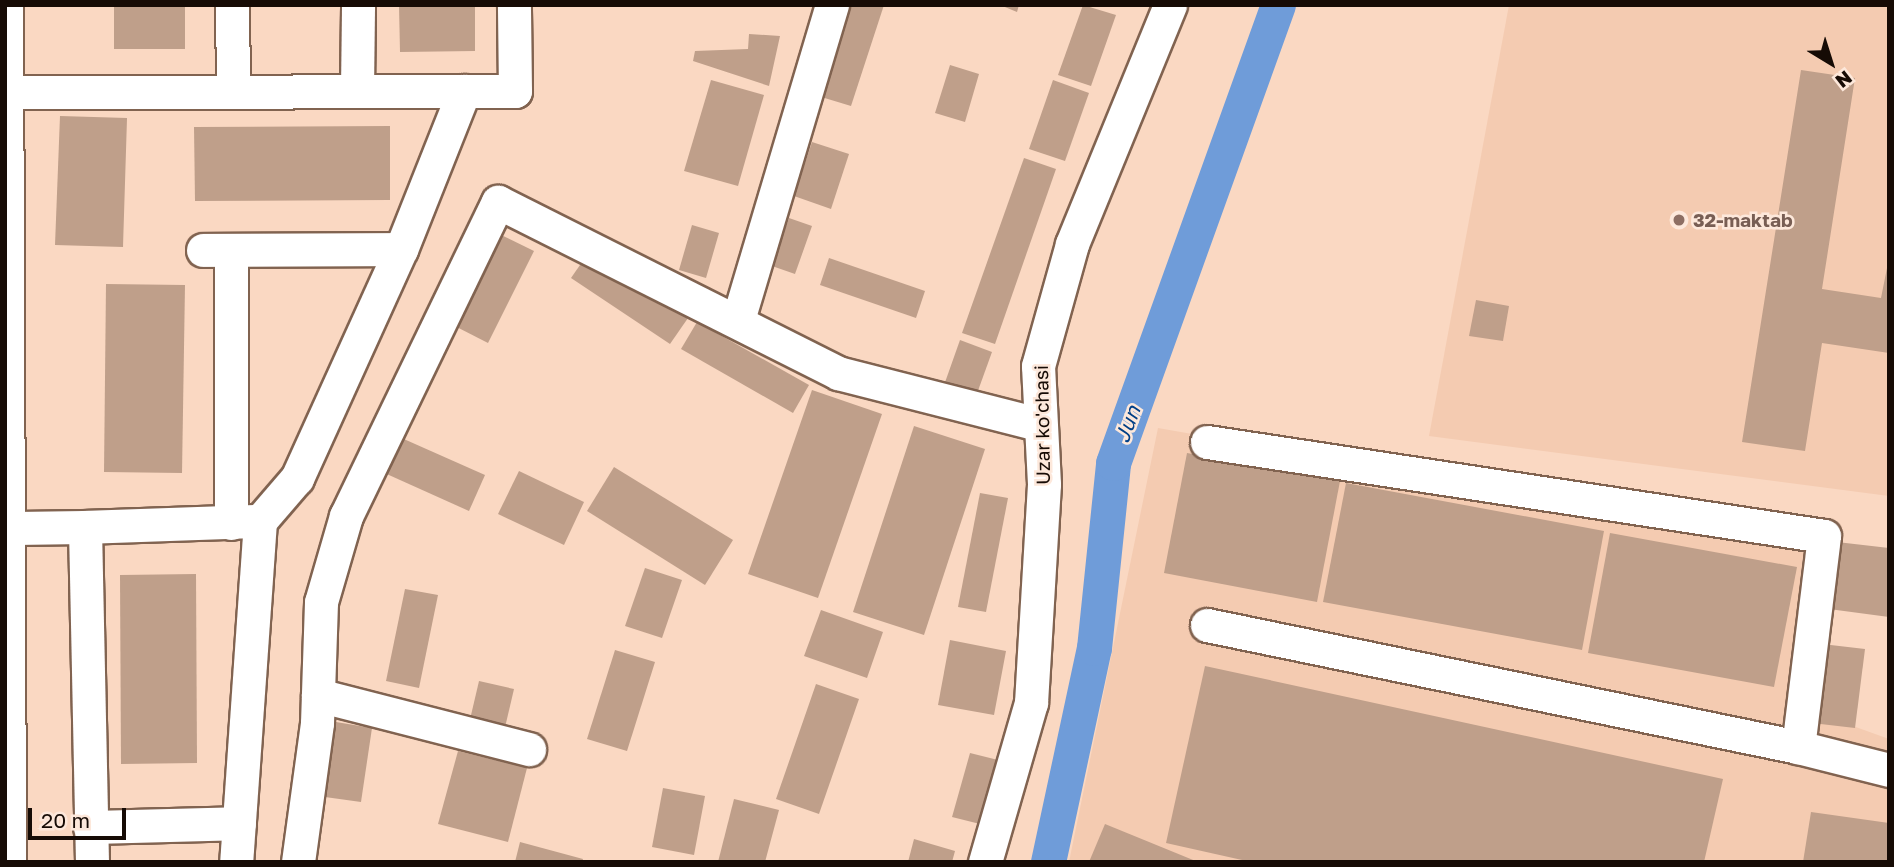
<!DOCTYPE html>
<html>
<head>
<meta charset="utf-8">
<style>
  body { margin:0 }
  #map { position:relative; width:1894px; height:867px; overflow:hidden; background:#fad8c2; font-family:"Golos Text",sans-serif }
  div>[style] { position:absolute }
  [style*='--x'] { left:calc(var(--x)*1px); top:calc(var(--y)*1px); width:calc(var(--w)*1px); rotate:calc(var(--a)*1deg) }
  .built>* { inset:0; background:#f4cbb1 }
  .canal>* { height:35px; margin:-17.5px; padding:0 17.5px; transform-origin:17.5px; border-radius:17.5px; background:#6f9cd9 }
  .building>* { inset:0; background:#bf9f8a }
  .roads { filter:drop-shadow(2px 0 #816350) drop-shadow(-2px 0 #816350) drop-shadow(0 2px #816350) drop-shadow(0 -2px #816350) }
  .minor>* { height:33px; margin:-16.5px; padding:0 16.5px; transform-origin:16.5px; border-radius:16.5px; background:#fff }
  .dots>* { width:19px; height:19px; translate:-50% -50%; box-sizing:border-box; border:4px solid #fde8db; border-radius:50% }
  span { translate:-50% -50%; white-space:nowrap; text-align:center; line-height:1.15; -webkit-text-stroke:5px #fde8db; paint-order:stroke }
  .education-label { font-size:19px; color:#785e54; font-weight:700 }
  .left { translate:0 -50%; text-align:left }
  .street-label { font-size:19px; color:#160b05 }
  .water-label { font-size:21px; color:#003f86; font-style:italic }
  .frame { position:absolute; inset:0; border:7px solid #160b05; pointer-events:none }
  .north { position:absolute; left:1796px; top:28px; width:70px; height:70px; -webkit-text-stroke:5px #fde8db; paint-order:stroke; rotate:142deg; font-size:19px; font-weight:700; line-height:28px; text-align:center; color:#160b05 }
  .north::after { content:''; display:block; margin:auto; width:24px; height:32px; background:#160b05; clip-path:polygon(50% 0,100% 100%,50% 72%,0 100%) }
  .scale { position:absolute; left:28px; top:808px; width:98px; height:32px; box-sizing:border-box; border:4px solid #160b05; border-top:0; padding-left:9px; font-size:21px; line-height:24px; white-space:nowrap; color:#160b05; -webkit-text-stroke:5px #fde8db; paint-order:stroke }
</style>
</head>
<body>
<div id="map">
  <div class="built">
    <i style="clip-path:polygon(1509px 5px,1889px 5px,1889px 496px,1429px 436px)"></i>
    <i style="clip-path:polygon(1158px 428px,1812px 543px,1828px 717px,1889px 739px,1889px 862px,1069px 862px)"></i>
  </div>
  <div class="canal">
    <i style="--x:1048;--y:862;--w:219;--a:-77.9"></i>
    <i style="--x:1094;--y:648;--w:186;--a:-84.1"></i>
    <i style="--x:1113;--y:463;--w:487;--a:-70.2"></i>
  </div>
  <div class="building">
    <i style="clip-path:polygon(114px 5px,185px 5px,185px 49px,114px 49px)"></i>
    <i style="clip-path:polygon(399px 5px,475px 5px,475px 51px,400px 52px)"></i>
    <i style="clip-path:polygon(848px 5px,884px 5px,851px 106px,818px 96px)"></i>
    <i style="clip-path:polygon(1000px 5px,1019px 5px,1017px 12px)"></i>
    <i style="clip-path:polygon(1083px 5px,1116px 15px,1091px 86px,1058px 75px)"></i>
    <i style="clip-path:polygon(749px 34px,780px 36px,769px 86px,693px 61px,695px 51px,748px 49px)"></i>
    <i style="clip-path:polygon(950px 65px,979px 74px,965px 122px,935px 113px)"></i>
    <i style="clip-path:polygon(1801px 70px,1855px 78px,1822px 289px,1881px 298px,1889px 258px,1889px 353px,1822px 343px,1805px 451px,1742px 442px)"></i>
    <i style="clip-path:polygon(711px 80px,764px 95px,738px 186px,684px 171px)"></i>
    <i style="clip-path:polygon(1053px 80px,1089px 93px,1065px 161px,1029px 149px)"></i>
    <i style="clip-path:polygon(60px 116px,127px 118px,123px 247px,55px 245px)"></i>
    <i style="clip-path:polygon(390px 126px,390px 200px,195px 201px,194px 127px)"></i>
    <i style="clip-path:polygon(812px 142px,849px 154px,831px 209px,794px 196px)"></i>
    <i style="clip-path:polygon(1024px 158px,1056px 169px,995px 344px,962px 333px)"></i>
    <i style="clip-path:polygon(789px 218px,812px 226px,795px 274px,772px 266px)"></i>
    <i style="clip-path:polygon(692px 225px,719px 233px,706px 278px,679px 270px)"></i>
    <i style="clip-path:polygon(489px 229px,534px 251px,488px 343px,443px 320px)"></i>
    <i style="clip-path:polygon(589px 252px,688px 318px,670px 344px,571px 278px)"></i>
    <i style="clip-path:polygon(829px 258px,925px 291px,916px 318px,820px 285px)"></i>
    <i style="clip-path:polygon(106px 284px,185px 285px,182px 473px,104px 472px)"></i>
    <i style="clip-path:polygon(1476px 300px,1509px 306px,1503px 341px,1469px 336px)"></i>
    <i style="clip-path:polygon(697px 322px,809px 385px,793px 413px,681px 349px)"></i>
    <i style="clip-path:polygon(960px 340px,992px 352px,975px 399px,943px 388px)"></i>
    <i style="clip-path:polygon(812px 390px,882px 414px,818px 598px,748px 574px)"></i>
    <i style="clip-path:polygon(914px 426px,985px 449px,924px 635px,853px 612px)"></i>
    <i style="clip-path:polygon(397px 436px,485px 475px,469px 511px,380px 471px)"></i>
    <i style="clip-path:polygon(1187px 453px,1340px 481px,1317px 602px,1164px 573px)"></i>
    <i style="clip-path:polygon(614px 467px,733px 540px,705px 585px,587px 511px)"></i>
    <i style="clip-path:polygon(519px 471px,584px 502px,564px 545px,498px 514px)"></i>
    <i style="clip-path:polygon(1346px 483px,1604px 531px,1582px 650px,1323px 602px)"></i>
    <i style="clip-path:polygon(980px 493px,1008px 498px,986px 612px,958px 607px)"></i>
    <i style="clip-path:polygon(1610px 533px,1797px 567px,1774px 687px,1588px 653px)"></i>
    <i style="clip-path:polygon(1837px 542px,1889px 548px,1889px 617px,1829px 609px)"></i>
    <i style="clip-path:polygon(645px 568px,682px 580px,662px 638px,625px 626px)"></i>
    <i style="clip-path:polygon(196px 574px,197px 763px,121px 764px,120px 575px)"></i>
    <i style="clip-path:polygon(405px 589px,438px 595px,419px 688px,386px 681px)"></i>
    <i style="clip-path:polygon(821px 610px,883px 632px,867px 678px,804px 656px)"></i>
    <i style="clip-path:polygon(950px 640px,1006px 651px,994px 715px,938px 705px)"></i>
    <i style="clip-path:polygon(1822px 644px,1865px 649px,1855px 728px,1812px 723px)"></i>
    <i style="clip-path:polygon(615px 650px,655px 662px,627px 751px,587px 739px)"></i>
    <i style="clip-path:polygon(1205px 666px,1723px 779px,1704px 862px,1251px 862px,1166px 843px)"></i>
    <i style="clip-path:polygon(479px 681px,514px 689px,503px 736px,468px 728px)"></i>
    <i style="clip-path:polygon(816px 684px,859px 699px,819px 814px,776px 799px)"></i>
    <i style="clip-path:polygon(336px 722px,372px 728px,361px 802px,325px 797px)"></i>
    <i style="clip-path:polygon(458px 751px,527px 768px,508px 842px,438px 824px)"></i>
    <i style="clip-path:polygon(970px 753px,998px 760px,980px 824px,952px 817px)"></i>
    <i style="clip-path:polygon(663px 788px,705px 796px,694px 855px,652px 847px)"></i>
    <i style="clip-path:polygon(734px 799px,779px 810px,765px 862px,718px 862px)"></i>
    <i style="clip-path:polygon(1811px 812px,1889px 823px,1889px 862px,1803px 862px)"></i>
    <i style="clip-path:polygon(1105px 824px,1198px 862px,1089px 862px)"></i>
    <i style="clip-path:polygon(914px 839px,955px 851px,952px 862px,908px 862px)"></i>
    <i style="clip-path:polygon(520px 842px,583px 859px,582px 862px,515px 862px)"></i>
  </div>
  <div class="roads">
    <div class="minor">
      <i style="--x:6;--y:5;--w:857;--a:89.8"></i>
      <i style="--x:232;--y:5;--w:86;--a:89.3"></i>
      <i style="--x:357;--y:90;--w:85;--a:-89.3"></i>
      <i style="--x:464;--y:91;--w:51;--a:0"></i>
      <i style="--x:515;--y:91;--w:86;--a:-90.7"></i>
      <i style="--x:7;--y:92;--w:457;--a:-0.1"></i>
      <i style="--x:464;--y:91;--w:170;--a:111.7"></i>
      <i style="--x:401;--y:249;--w:252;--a:114.4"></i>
      <i style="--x:297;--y:478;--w:57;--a:130.7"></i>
      <i style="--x:260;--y:521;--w:342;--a:94"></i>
      <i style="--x:203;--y:250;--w:198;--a:-0.3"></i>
      <i style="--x:231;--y:250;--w:273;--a:90"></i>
      <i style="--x:738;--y:320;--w:329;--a:-73.4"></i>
      <i style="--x:1207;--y:442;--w:624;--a:8.66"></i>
      <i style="--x:1824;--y:536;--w:213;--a:97"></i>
      <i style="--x:1798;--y:747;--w:94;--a:14.2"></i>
      <i style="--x:10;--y:528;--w:75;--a:-0.8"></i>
      <i style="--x:1207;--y:625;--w:603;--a:11.66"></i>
      <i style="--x:318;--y:695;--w:218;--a:14.4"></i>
      <i style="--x:90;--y:827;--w:149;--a:-1.5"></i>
      <i style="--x:92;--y:862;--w:335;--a:-91.2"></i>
      <i style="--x:85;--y:527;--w:175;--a:-2"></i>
      <i style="--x:298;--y:862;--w:140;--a:-82.2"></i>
      <i style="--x:317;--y:723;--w:121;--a:-88.1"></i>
      <i style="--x:321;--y:602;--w:90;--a:-73.8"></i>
      <i style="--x:346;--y:516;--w:349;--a:-64.2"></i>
      <i style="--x:498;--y:202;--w:381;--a:26.7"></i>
      <i style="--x:838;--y:373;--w:206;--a:14.3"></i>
      <i style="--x:985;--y:862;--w:166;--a:-73.9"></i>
      <i style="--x:1031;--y:703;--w:219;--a:-86.6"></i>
      <i style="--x:1044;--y:484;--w:118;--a:-92.9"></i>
      <i style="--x:1038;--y:366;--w:127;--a:-74.4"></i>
      <i style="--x:1072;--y:244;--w:258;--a:-67.7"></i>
    </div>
  </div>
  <div class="dots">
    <i style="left:1679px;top:220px;background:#8d6e63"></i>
  </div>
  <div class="education-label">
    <span class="left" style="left:1693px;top:220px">32-maktab</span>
  </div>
  <div class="street-label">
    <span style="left:1042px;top:425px;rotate:-91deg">Uzar ko'chasi</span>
  </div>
  <div class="water-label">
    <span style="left:1127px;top:424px;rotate:-70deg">Jun</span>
  </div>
  <div class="frame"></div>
  <div class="north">N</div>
  <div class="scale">20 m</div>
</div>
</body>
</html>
